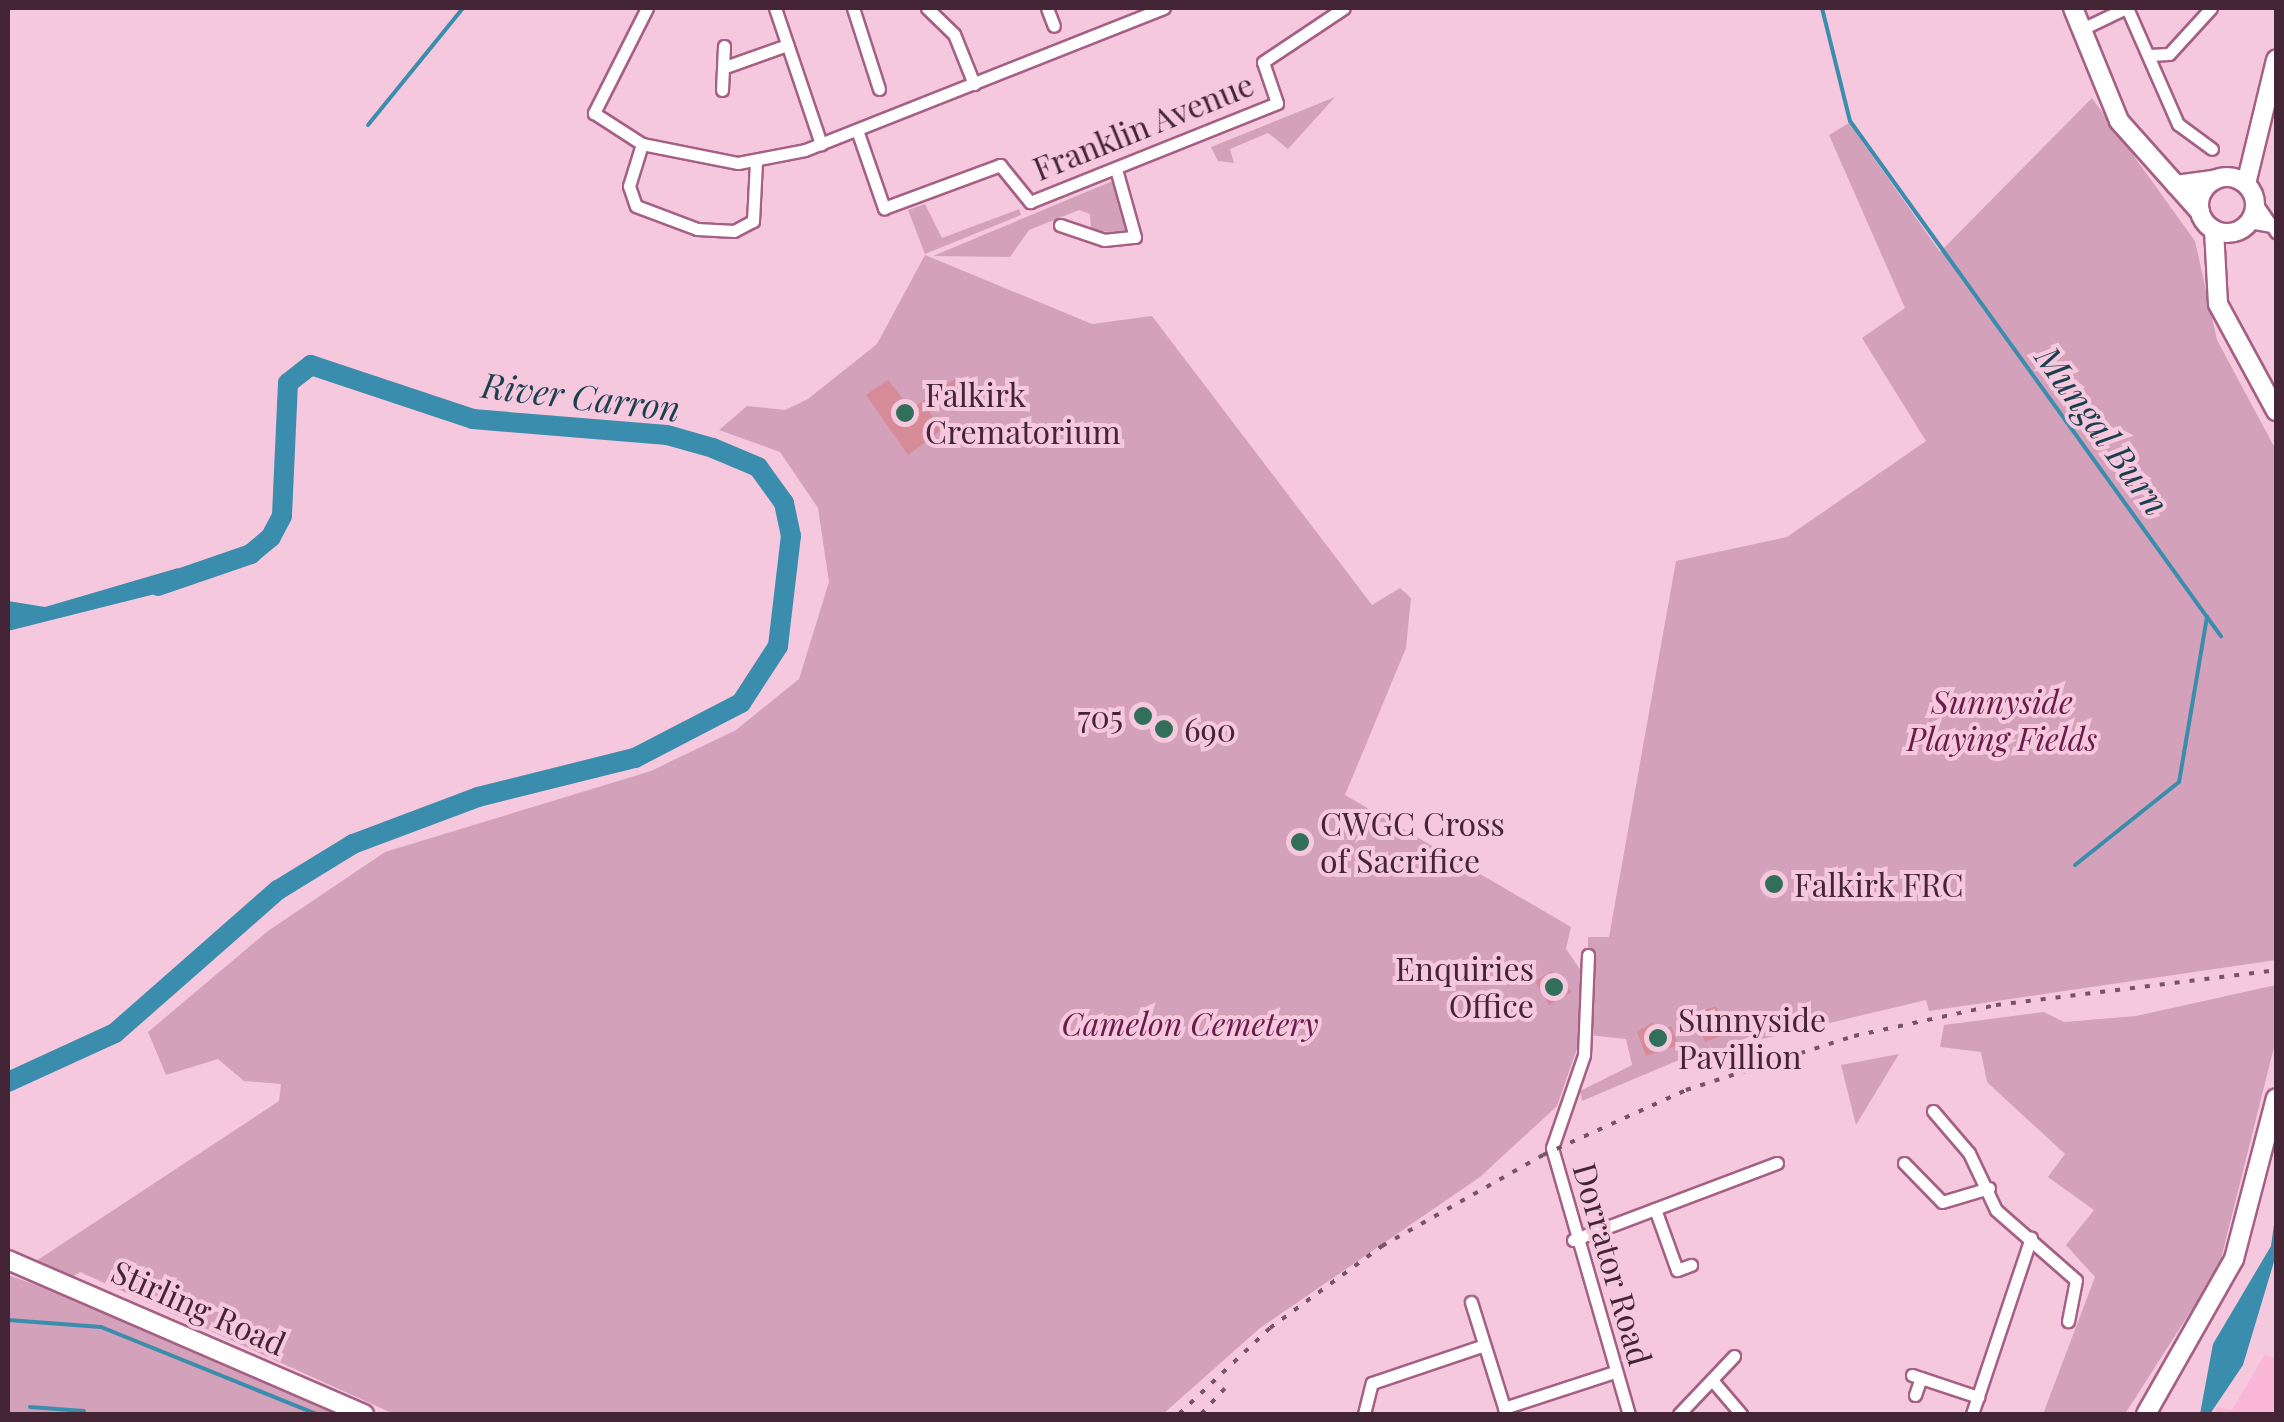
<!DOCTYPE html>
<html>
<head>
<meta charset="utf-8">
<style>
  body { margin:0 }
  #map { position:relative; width:2284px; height:1422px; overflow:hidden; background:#f6c8de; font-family:"Playfair Display",serif }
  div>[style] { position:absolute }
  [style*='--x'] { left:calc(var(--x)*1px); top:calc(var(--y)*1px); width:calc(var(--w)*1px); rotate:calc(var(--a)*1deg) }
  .built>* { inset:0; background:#f9b6d7 }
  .green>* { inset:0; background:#d3a1b9 }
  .water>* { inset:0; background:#3b8dad }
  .stream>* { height:4px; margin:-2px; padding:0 2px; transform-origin:2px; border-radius:2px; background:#3b8dad }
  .river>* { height:20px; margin:-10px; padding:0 10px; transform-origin:10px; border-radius:10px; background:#3b8dad }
  .building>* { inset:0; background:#d68b99 }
  .roads { filter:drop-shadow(2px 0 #a56084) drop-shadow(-2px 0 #a56084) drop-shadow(0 2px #a56084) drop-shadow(0 -2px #a56084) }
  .street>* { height:11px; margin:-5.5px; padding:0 5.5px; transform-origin:5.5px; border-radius:5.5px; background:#fff }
  .secondary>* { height:18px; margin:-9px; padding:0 9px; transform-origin:9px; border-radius:9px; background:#fff }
  .primary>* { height:18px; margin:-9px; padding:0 9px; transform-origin:9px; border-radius:9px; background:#fff }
  .primary>.ring { margin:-9px; padding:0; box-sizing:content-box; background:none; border:18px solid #fff; border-radius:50% }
  .rail>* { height:4px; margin-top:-2px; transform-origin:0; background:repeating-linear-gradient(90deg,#765365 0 5px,transparent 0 15px) }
  .dots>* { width:28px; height:28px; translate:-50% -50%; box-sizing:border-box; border:5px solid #f6c8de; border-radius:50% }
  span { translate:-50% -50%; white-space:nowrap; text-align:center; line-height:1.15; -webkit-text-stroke:8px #f6c8de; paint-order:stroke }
  .street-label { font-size:32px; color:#432535 }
  .poi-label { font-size:32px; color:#432535 }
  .left { translate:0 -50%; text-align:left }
  .right { translate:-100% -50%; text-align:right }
  .park-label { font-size:32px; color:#6a1b4a; font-style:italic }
  .water-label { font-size:35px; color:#1a3f4e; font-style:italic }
  .frame { position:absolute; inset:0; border:10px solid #432535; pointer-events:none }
</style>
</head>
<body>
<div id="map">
  <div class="built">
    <i style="clip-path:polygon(2265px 1354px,2276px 1360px,2276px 1414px,2215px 1414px,2217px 1407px,2232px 1410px)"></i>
  </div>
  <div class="green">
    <i style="clip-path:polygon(1335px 97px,1288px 149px,1268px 133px,1230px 149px,1234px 163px,1218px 161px,1211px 147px)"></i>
    <i style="clip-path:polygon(2092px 98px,2195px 241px,2217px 340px,2276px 450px,2276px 960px,1929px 1011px,1926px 1000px,1686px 1057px,1582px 1101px,1580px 1091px,1632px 1065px,1626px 1039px,1588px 1035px,1588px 937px,1609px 937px,1676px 561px,1787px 537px,1926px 441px,1862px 338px,1905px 308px,1829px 135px,1849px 123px,1940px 252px)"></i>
    <i style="clip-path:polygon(1115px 180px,1130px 234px,1091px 230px,1090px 214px,1079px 210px,1029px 230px,1010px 257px,933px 256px)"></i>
    <i style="clip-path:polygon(925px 204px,942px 238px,1019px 209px,1021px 215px,925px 254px,908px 210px)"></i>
    <i style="clip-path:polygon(925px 255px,1092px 324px,1152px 316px,1372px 605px,1400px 588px,1411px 598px,1406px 648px,1345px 795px,1571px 927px,1566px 949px,1584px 975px,1579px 1043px,1557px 1106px,1480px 1177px,1260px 1328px,1163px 1414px,394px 1414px,80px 1272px,65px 1282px,27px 1267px,279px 1101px,281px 1084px,244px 1081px,218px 1059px,166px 1075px,148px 1032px,268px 931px,385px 852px,651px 771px,736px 730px,799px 679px,829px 582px,818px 508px,780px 452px,719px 430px,747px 406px,785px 410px,808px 399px,877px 344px)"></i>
    <i style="clip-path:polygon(2276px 985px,2276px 1039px,2219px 1267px,2125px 1414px,2043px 1414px,2095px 1277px,2066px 1245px,2094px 1210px,2048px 1177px,2065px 1154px,1987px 1082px,1981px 1052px,1940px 1047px,1944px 1025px,2044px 1012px,2064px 1022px,2136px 1016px)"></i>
    <i style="clip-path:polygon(1899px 1054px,1856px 1125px,1841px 1065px)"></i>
    <i style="clip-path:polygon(8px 1275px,150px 1326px,347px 1414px,8px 1414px)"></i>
  </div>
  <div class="water">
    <i style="clip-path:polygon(178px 568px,187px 586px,8px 631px,8px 601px,45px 607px)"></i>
    <i style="clip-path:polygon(2276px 1210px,2276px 1255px,2243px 1365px,2210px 1414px,2200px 1414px,2213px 1344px,2271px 1246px)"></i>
  </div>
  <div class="stream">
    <i style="--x:1822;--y:8;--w:116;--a:76.1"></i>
    <i style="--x:1850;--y:121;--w:611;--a:54.26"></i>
    <i style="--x:2207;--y:617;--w:167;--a:99.6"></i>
    <i style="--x:2179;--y:782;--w:133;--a:141.4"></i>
    <i style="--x:368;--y:125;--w:151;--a:-50.9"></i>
    <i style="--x:2207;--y:617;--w:24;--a:54"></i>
    <i style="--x:8;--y:1320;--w:93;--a:4.3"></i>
    <i style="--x:101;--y:1327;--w:232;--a:22"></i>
    <i style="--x:30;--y:1407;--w:54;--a:4.2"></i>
  </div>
  <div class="river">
    <i style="--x:8;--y:1082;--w:118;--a:-24.6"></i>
    <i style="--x:115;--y:1033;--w:217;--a:-41.3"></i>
    <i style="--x:278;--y:890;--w:88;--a:-31.5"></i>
    <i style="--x:353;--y:844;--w:134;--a:-20.6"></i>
    <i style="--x:478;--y:797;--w:162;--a:-14"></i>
    <i style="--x:635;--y:758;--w:119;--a:-27.4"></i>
    <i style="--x:741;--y:703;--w:68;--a:-57"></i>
    <i style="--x:778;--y:646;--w:111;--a:-83.3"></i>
    <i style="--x:791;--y:536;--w:34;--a:-102"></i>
    <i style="--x:784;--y:503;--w:44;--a:-125.8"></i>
    <i style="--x:758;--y:467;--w:49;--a:-157.1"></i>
    <i style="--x:713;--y:448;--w:48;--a:-164.2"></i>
    <i style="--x:667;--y:435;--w:195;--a:-175.3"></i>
    <i style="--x:473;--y:419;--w:171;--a:-161.6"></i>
    <i style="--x:311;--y:365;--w:29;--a:142"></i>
    <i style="--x:288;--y:383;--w:133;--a:92.6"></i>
    <i style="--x:282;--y:516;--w:24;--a:118"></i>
    <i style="--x:271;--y:537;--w:26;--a:140"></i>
    <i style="--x:251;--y:554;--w:98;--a:161"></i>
  </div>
  <div class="building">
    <i style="clip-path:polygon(956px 378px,961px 386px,928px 409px,940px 431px,908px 455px,866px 395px,888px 380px,911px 409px)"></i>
    <i style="clip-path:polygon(1552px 971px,1572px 992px,1549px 1005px,1535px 981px)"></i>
    <i style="clip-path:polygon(1716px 1006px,1726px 1034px,1705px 1042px,1695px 1013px)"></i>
    <i style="clip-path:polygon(1653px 1022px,1657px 1032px,1671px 1026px,1678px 1045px,1646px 1056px,1637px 1032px)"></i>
  </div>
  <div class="roads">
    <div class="street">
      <i style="--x:647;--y:8;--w:118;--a:116.8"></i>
      <i style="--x:594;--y:113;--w:57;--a:32.9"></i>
      <i style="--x:642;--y:144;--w:98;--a:11.2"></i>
      <i style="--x:738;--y:163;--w:68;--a:-11"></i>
      <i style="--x:805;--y:150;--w:386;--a:-21.6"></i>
      <i style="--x:775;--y:8;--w:144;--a:71.3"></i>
      <i style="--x:853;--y:8;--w:85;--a:72.2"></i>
      <i style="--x:927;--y:8;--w:37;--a:44"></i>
      <i style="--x:954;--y:34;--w:54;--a:68.2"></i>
      <i style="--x:1047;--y:8;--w:19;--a:69"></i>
      <i style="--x:2127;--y:8;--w:127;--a:66.3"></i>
      <i style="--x:2178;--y:124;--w:42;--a:36.3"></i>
      <i style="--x:2082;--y:29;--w:49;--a:-25.5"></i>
      <i style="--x:2149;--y:55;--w:20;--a:-3"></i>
      <i style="--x:2169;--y:54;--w:62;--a:-47.6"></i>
      <i style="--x:728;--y:66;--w:63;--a:-19.6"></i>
      <i style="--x:722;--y:90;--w:44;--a:-87.4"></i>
      <i style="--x:857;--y:130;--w:83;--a:70.9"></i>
      <i style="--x:884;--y:208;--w:124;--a:-20.3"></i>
      <i style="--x:1000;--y:165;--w:48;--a:51"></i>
      <i style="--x:1030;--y:202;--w:266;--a:-21.8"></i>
      <i style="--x:1277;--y:103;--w:43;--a:-108.9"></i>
      <i style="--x:1263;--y:62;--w:97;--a:-33.7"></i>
      <i style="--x:642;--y:144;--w:44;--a:107.2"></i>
      <i style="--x:629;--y:186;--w:21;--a:71"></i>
      <i style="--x:636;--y:206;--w:65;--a:20.7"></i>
      <i style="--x:697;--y:229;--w:37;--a:3"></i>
      <i style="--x:734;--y:231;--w:21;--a:-28"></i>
      <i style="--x:753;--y:221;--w:59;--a:-87.1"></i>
      <i style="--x:2255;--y:202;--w:37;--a:55"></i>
      <i style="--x:2249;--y:222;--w:23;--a:10"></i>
      <i style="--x:1060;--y:225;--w:46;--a:18.8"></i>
      <i style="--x:1104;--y:240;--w:31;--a:-6"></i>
      <i style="--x:1135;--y:237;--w:71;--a:-105.6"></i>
      <i style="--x:1588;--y:955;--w:100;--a:92.3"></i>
      <i style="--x:1584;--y:1055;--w:98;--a:109"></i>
      <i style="--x:1552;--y:1148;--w:277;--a:73.9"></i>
      <i style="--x:1933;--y:1111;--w:55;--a:49.4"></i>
      <i style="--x:1969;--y:1153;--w:63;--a:64.7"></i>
      <i style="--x:1996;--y:1210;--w:106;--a:41.2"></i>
      <i style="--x:2076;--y:1280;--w:42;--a:101"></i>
      <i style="--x:1904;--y:1163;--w:54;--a:45.7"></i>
      <i style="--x:1942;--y:1202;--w:49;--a:-16.6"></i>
      <i style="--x:1655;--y:1209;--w:65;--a:70.2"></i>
      <i style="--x:1677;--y:1270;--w:15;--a:-20"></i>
      <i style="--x:1573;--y:1240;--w:218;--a:-20.7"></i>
      <i style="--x:1471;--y:1302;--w:117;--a:72.6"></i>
      <i style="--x:1912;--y:1375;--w:70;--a:18.4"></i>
      <i style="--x:1712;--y:1380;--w:45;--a:49.5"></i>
      <i style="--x:1915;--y:1395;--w:18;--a:-71"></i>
      <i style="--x:1504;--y:1408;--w:117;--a:-18"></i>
      <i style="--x:1364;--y:1414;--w:32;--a:-76"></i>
      <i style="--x:1372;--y:1383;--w:118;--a:-18.7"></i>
      <i style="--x:1679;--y:1414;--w:80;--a:-46.5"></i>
      <i style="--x:1972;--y:1414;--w:186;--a:-71.5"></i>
    </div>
    <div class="secondary">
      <i style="--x:2073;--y:8;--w:122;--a:67.8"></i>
      <i style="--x:2119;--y:121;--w:122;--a:48.3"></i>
      <i style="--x:2176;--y:185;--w:37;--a:-8"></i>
    </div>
    <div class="primary">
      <i class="ring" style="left:2199px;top:177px;width:38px;height:38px"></i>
      <i style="--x:2246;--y:184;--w:128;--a:-76.4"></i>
      <i style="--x:2214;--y:230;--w:74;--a:86.9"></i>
      <i style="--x:2218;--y:304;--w:122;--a:61.5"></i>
      <i style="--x:8;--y:1260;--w:388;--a:23.4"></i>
      <i style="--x:2146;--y:1414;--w:178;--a:-60.4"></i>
      <i style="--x:2234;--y:1259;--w:166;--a:-75.4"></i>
    </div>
  </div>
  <div class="rail">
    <i style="--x:1179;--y:1414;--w:125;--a:-43.4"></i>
    <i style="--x:1270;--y:1328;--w:139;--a:-36.2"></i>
    <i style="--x:1382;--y:1246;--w:185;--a:-29.5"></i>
    <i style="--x:1543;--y:1155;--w:157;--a:-24.4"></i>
    <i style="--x:1686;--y:1090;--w:176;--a:-17.8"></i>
    <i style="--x:1854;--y:1036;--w:145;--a:-12.3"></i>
    <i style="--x:1996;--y:1005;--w:282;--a:-7.1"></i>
    <i style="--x:1201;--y:1414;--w:35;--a:-47"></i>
  </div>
  <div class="dots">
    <i style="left:905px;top:413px;background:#326f5a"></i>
    <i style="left:1143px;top:716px;background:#326f5a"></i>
    <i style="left:1164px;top:729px;background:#326f5a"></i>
    <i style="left:1300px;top:842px;background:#326f5a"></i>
    <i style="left:1774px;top:884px;background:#326f5a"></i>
    <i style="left:1554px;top:987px;background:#326f5a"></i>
    <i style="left:1658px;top:1038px;background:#326f5a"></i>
  </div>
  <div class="street-label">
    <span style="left:1143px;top:126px;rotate:-22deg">Franklin Avenue</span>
    <span style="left:1613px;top:1264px;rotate:74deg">Dorrator Road</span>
    <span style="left:199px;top:1307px;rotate:24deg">Stirling Road</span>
  </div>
  <div class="poi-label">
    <span class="left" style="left:925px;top:413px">Falkirk<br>Crematorium</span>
    <span class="right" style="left:1123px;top:716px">705</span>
    <span class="left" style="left:1184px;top:729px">690</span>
    <span class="left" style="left:1320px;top:842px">CWGC Cross<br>of Sacrifice</span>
    <span class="left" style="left:1794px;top:884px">Falkirk FRC</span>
    <span class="right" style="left:1534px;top:987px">Enquiries<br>Office</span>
    <span class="left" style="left:1678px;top:1038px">Sunnyside<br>Pavillion</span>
  </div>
  <div class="park-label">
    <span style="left:2002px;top:720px">Sunnyside<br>Playing Fields</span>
    <span style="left:1190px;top:1023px">Camelon Cemetery</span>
  </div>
  <div class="water-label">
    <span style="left:581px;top:396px;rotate:7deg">River Carron</span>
    <span style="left:2103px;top:430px;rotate:54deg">Mungal Burn</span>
  </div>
  <div class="frame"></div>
</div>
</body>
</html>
